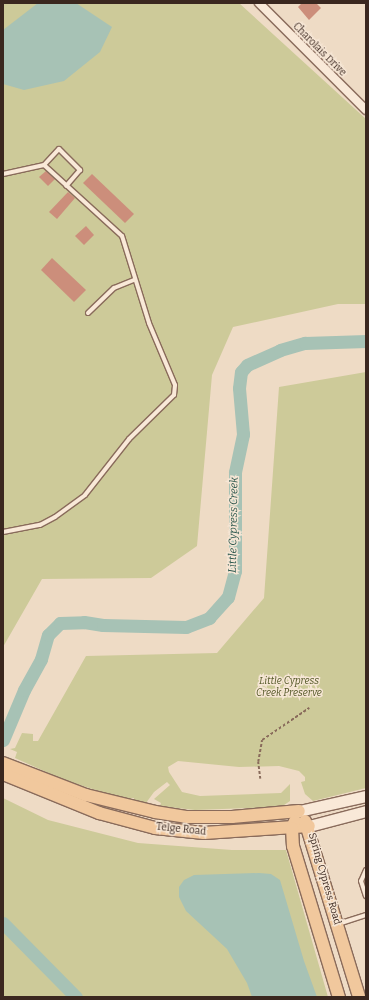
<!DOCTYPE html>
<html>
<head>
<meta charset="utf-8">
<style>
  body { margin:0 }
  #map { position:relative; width:369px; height:1000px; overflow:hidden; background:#eedbc5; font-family:Bitter,serif }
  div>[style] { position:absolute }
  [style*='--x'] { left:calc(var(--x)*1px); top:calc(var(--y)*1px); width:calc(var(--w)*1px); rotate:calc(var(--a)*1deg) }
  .green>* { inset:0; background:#cdca99 }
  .water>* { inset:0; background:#a7c2b5 }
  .river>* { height:13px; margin:-6.5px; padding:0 6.5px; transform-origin:6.5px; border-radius:6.5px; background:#a7c2b5 }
  .building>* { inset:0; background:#cc8e7b }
  .path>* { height:1.5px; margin-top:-0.75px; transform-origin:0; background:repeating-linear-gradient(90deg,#896b5b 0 3px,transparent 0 5px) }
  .roads { filter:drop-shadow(1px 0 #896b5b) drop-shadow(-1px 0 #896b5b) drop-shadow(0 1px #896b5b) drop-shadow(0 -1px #896b5b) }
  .lane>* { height:4px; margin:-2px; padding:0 2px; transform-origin:2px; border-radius:2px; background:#f9e9d8 }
  .street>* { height:8px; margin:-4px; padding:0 4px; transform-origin:4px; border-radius:4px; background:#f9e9d8 }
  .secondary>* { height:11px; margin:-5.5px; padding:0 5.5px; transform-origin:5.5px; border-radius:5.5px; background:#f9e9d8 }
  .primary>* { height:12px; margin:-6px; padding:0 6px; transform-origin:6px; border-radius:6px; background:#f1c89d }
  span { translate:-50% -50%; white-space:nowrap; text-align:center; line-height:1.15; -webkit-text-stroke:3px #f6e6d5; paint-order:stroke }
  .street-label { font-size:10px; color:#3a271f }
  .park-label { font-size:10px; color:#525625; font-style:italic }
  .water-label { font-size:11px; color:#2e594f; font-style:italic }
  .frame { position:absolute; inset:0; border:4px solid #3a271f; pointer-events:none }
</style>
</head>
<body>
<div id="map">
  <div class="green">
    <i style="clip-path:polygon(3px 3px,239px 3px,366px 119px,366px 304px,338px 304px,233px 327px,212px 375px,197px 546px,151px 578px,42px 579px,3px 647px)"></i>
    <i style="clip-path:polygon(366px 372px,366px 788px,313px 801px,305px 794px,301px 782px,305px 781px,305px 777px,299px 771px,279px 766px,239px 767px,178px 761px,168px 767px,169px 772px,182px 792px,200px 796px,281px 793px,290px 784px,290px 801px,281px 807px,195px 810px,160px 806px,161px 803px,154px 799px,170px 785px,167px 782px,154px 792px,146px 803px,134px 802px,134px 798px,124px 799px,64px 780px,15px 758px,17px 752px,10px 749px,15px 748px,22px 733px,33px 734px,33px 741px,38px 741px,86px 656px,217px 653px,264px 598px,279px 387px)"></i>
    <i style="clip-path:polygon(3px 798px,48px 820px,138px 843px,232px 850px,286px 850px,328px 997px,3px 997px)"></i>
  </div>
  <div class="water">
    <i style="clip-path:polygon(38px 3px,76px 3px,112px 27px,100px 52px,64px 81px,24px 90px,3px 84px,3px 30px)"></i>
    <i style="clip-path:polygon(259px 873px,271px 874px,280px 880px,304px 961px,317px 997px,252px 997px,247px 983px,227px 949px,186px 911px,179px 897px,179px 887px,184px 880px,194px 875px)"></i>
  </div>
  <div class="river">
    <i style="--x:3;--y:740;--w:54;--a:-67.2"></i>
    <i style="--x:24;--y:690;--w:35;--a:-61"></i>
    <i style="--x:41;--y:659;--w:25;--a:-74"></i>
    <i style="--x:48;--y:635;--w:17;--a:-45"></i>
    <i style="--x:60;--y:623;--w:24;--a:-2"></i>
    <i style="--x:84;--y:622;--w:19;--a:9"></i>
    <i style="--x:103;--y:625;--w:83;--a:1.4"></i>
    <i style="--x:186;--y:627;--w:25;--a:-21"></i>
    <i style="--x:209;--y:618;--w:28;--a:-48"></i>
    <i style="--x:228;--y:597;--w:27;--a:-75"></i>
    <i style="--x:235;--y:571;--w:99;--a:-90"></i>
    <i style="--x:235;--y:472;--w:39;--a:-78"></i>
    <i style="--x:243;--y:434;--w:46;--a:-95"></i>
    <i style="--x:239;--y:388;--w:16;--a:-83"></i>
    <i style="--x:241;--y:372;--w:9;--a:-49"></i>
    <i style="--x:247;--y:365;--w:36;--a:-24"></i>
    <i style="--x:280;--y:350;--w:26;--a:-16"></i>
    <i style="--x:305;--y:343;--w:61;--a:-1.9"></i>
    <i style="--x:3;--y:923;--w:104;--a:45.4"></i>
  </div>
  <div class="building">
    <i style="clip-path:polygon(302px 3px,316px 3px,321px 8px,309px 20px,298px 7px)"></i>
    <i style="clip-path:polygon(46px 171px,55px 179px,48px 186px,39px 177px)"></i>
    <i style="clip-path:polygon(92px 174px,134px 214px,125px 223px,83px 183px)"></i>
    <i style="clip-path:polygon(68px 192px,75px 198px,57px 219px,49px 212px)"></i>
    <i style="clip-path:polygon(86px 226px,94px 235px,84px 245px,75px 236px)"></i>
    <i style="clip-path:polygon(52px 258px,86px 290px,74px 302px,41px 270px)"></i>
  </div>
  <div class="path">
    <i style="--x:260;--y:779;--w:17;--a:-97"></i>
    <i style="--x:258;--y:762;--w:22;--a:-80"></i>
    <i style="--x:262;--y:740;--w:57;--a:-34.2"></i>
  </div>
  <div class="roads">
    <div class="lane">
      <i style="--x:3;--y:174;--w:42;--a:-12.4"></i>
      <i style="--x:44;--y:165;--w:22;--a:-47"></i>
      <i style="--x:59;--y:149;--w:30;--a:45"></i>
      <i style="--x:80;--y:170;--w:21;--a:131"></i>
      <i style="--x:88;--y:313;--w:36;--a:-44"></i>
      <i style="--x:114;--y:288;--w:22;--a:-22"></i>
      <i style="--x:3;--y:532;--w:38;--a:-11"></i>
      <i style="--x:40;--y:525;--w:17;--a:-28"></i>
      <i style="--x:55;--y:517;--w:37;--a:-36"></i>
      <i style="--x:85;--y:495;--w:71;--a:-51.8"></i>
      <i style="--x:129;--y:439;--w:63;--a:-44.4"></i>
      <i style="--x:174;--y:395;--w:10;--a:-84"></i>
      <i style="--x:175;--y:385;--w:67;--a:-112.8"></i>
      <i style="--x:149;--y:323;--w:91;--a:-107.2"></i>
      <i style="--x:122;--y:236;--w:105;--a:-137.7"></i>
      <i style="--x:366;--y:870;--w:12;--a:114"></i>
      <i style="--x:361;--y:881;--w:16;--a:72"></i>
      <i style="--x:338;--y:924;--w:29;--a:-18"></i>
    </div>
    <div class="street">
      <i style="--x:259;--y:3;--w:151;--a:45"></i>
    </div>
    <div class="secondary">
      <i style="--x:299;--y:811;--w:69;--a:-12.6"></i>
      <i style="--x:309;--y:826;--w:59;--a:-14.7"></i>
    </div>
    <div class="primary">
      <i style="--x:3;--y:763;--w:89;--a:21.1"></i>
      <i style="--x:86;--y:795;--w:71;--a:13.8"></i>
      <i style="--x:155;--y:812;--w:33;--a:9"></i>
      <i style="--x:188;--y:817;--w:44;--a:0"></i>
      <i style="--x:232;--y:817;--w:67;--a:-5.1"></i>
      <i style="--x:3;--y:774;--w:104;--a:22.1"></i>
      <i style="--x:99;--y:813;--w:58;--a:15"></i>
      <i style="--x:155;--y:828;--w:49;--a:5.8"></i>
      <i style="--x:204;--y:833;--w:105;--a:-3.8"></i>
      <i style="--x:295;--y:821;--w:8;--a:113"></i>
      <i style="--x:292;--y:828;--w:18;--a:87"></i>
      <i style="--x:293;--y:846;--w:158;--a:73.1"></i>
      <i style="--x:305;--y:821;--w:184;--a:72.9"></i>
    </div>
  </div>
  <div class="street-label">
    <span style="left:319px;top:50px;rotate:45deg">Charolais Drive</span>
    <span style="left:181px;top:830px;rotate:6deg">Telge Road</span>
    <span style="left:324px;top:879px;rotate:74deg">Spring Cypress Road</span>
  </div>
  <div class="park-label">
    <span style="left:289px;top:687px">Little Cypress<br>Creek Preserve</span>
  </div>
  <div class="water-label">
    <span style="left:234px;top:525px;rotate:-89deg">Little Cypress Creek</span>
  </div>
  <div class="frame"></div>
</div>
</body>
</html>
